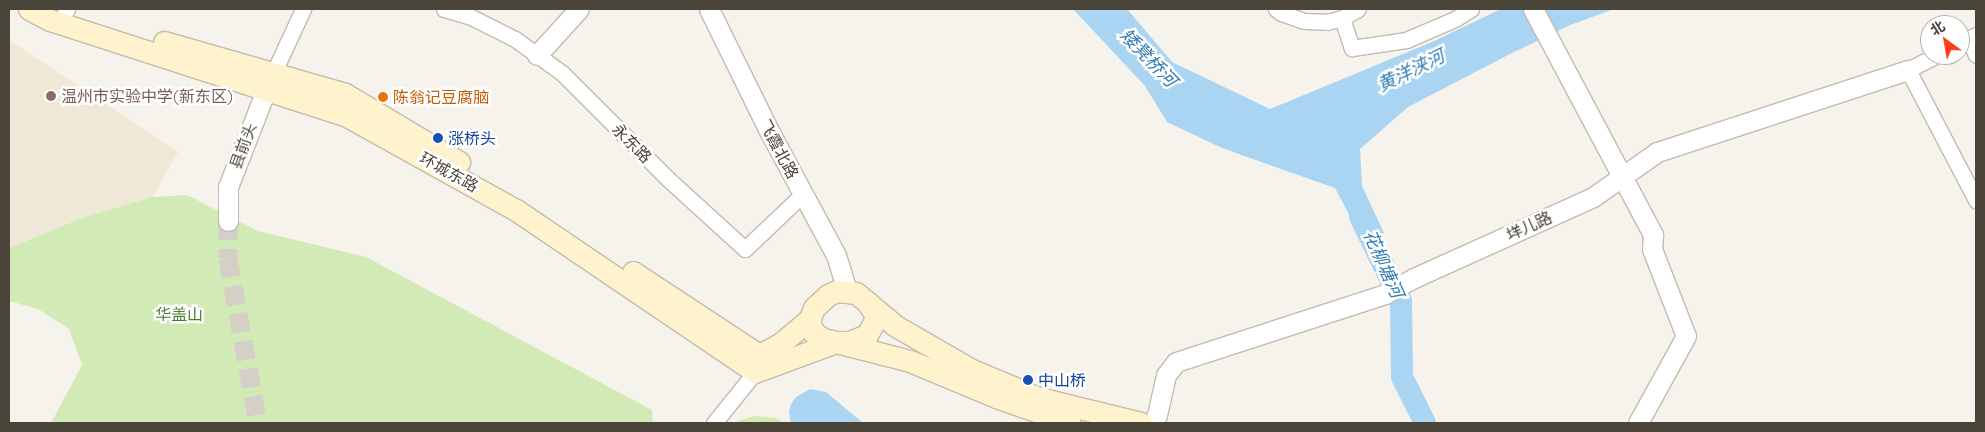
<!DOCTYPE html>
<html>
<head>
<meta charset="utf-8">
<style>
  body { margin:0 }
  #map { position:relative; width:1985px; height:432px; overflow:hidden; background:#f6f3ec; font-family:Quicksand,"Noto Sans SC",sans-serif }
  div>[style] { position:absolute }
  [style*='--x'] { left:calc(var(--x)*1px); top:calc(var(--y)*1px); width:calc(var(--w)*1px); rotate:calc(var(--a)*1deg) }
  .education>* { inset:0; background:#efe8d6 }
  .green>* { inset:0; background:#d2eab5 }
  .water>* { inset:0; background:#a9d4f2 }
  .river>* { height:22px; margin:-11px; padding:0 11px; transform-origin:11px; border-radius:11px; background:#a9d4f2 }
  .tertiary-tunnel>* { height:19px; margin-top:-9.5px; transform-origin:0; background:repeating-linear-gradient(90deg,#d4d0c8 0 19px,transparent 0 28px) }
  .roads { filter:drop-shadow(1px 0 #c2bbae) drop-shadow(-1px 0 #c2bbae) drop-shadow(0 1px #c2bbae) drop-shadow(0 -1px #c2bbae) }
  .minor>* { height:15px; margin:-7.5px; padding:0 7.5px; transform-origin:7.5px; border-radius:7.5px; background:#fff }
  .tertiary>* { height:19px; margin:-9.5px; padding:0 9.5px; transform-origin:9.5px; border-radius:9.5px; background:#fff }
  .secondary>* { height:21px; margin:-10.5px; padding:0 10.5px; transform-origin:10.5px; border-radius:10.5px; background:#fff3cd }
  .dots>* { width:14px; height:14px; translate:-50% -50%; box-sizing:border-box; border:2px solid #fff; border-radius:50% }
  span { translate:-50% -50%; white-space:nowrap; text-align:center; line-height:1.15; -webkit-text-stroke:5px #fff; paint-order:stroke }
  .education-label { font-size:16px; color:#785e54 }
  .left { translate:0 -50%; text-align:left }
  .food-label { font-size:16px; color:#c56008 }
  .transit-label { font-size:16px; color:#164399 }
  .street-label { font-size:16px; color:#4b4439 }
  .park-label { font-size:16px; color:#4a7f2a }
  .water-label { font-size:18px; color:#2e7ab2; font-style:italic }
  .frame { position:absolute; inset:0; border:10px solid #4b4439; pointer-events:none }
  .north { position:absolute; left:1920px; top:15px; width:50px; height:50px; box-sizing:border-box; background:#fff; border:1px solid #b7b4b0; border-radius:50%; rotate:328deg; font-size:14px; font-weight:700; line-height:20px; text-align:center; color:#4b4439 }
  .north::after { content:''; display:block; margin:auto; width:18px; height:22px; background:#fc3f1d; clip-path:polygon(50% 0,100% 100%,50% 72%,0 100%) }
</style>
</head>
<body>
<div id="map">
  <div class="education">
    <i style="clip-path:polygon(9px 40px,178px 152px,152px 197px,82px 218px,9px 248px)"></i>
  </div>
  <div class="green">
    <i style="clip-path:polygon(187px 195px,258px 231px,366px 257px,652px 410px,653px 423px,51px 423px,82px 365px,69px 329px,38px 309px,9px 301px,9px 248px,82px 218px,152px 197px)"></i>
    <i style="clip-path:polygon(754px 416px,775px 418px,785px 423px,737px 423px,738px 421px)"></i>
  </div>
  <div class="water">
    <i style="clip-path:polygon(1073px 9px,1127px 9px,1172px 62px,1270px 109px,1432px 42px,1501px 9px,1614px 9px,1570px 25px,1508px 55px,1408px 107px,1360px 149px,1362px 186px,1384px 233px,1368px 251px,1335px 188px,1222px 148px,1167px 122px,1145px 86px)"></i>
    <i style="clip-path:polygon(810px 389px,826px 392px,863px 423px,791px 423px,789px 412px,791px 404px,796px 397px)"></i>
  </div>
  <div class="river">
    <i style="--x:1360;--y:217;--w:93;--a:64"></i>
    <i style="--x:1401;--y:301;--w:76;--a:89.2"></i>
    <i style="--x:1402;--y:377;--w:51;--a:63.4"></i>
  </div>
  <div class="tertiary-tunnel">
    <i style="--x:228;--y:221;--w:37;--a:90"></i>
    <i style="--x:228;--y:258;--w:168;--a:79.7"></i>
  </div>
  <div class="roads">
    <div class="minor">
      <i style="--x:444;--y:9;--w:26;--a:16"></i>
      <i style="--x:469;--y:16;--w:51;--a:26.6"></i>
      <i style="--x:515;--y:39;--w:58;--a:35.9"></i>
      <i style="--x:562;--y:73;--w:150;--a:45"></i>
      <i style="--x:668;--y:179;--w:104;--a:42.3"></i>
      <i style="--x:745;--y:249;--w:80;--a:-43.5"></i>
      <i style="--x:1276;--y:9;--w:6;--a:39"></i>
      <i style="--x:1281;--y:13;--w:24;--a:19"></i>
      <i style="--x:1304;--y:21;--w:23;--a:2"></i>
      <i style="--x:1327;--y:22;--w:16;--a:-15"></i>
      <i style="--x:1342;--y:18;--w:18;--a:-29"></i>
      <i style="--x:65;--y:12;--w:4;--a:-56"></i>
      <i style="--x:1342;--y:18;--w:32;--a:72"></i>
      <i style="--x:1352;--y:48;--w:55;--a:-8.4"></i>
      <i style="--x:1406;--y:40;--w:53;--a:-23.2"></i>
      <i style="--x:1455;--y:19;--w:19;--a:-32"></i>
      <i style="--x:1969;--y:38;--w:18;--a:68"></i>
      <i style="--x:1960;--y:43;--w:18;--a:-27"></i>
      <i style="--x:1937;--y:55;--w:33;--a:153"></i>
      <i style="--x:1908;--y:70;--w:147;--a:62.4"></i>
      <i style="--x:273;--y:74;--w:72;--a:-65.2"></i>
      <i style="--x:714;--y:423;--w:65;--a:-51.2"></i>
      <i style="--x:755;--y:372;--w:7;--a:-74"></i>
    </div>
    <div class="tertiary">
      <i style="--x:709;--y:9;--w:131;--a:63.8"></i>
      <i style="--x:767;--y:127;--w:145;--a:61.7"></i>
      <i style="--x:836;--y:255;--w:38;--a:73"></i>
      <i style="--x:1533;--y:9;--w:256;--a:62"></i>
      <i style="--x:1653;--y:235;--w:14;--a:94"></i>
      <i style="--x:1652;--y:249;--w:93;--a:68.7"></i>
      <i style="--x:1686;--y:336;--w:99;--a:118.9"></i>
      <i style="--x:537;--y:55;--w:62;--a:-47.6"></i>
      <i style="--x:228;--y:221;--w:34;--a:-90"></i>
      <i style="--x:228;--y:187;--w:118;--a:-68.6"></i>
      <i style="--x:1153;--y:423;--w:9;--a:-63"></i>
      <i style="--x:1157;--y:415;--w:41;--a:-77.3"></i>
      <i style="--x:1166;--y:375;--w:16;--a:-52"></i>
      <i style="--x:1176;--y:362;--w:220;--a:-18"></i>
      <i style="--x:1385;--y:294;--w:33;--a:-29"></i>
      <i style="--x:1414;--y:278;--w:196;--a:-24.3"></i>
      <i style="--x:1593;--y:197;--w:78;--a:-35.1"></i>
      <i style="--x:1657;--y:152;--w:264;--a:-18.1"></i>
    </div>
    <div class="secondary">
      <i style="--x:29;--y:9;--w:24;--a:28"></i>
      <i style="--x:50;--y:20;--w:310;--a:17.9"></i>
      <i style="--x:345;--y:115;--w:196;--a:29.1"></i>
      <i style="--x:516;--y:210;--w:289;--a:34.1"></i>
      <i style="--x:755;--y:372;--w:86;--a:-20.3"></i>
      <i style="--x:836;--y:342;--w:76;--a:14.4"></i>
      <i style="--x:910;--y:361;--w:93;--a:22.7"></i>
      <i style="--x:996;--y:397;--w:78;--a:19.4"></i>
      <i style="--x:164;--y:42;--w:188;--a:16"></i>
      <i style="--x:345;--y:94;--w:133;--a:30.8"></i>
      <i style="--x:633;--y:272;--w:151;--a:33.4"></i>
      <i style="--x:759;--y:355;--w:24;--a:-28"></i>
      <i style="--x:780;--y:344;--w:38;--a:-40"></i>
      <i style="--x:837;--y:291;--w:19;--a:6"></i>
      <i style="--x:856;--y:293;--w:14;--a:39"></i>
      <i style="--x:867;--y:302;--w:14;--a:56"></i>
      <i style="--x:875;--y:314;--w:6;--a:90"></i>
      <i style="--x:875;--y:320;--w:17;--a:118"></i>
      <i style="--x:867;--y:335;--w:19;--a:159"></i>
      <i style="--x:849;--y:342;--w:13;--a:180"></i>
      <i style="--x:836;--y:342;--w:13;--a:-167"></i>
      <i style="--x:823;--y:339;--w:12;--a:-145"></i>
      <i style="--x:813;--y:332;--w:13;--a:-108"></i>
      <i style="--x:809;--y:320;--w:13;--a:-67"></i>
      <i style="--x:814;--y:308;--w:19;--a:-43"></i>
      <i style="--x:828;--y:295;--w:10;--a:-24"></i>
      <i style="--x:867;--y:302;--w:35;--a:40"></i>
      <i style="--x:894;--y:325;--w:90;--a:30"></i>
      <i style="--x:972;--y:370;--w:73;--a:22.7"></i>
      <i style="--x:1039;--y:398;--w:105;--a:13.8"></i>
    </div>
  </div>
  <div class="dots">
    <i style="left:51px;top:96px;background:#8d6e63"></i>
    <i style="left:383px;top:97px;background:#e8710a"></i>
    <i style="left:438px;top:138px;background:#1a4fb4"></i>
    <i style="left:1028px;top:380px;background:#1a4fb4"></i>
  </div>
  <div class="education-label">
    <span class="left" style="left:61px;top:96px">温州市实验中学(新东区)</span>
  </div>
  <div class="food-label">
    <span class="left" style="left:393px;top:97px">陈翁记豆腐脑</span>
  </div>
  <div class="transit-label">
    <span class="left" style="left:448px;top:138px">涨桥头</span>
    <span class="left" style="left:1038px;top:380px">中山桥</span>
  </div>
  <div class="street-label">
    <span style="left:632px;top:143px;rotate:45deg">永东路</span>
    <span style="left:243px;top:146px;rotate:-70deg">县前头</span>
    <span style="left:779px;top:149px;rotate:62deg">飞霞北路</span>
    <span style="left:449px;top:172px;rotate:29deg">环城东路</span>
    <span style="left:1529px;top:226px;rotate:-24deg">垟儿路</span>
  </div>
  <div class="park-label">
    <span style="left:179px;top:314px">华盖山</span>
  </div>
  <div class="water-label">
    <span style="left:1148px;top:58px;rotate:46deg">矮凳桥河</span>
    <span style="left:1411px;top:71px;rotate:-26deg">黄洋浃河</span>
    <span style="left:1383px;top:264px;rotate:66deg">花柳塘河</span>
  </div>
  <div class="frame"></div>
  <div class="north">北</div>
</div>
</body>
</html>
